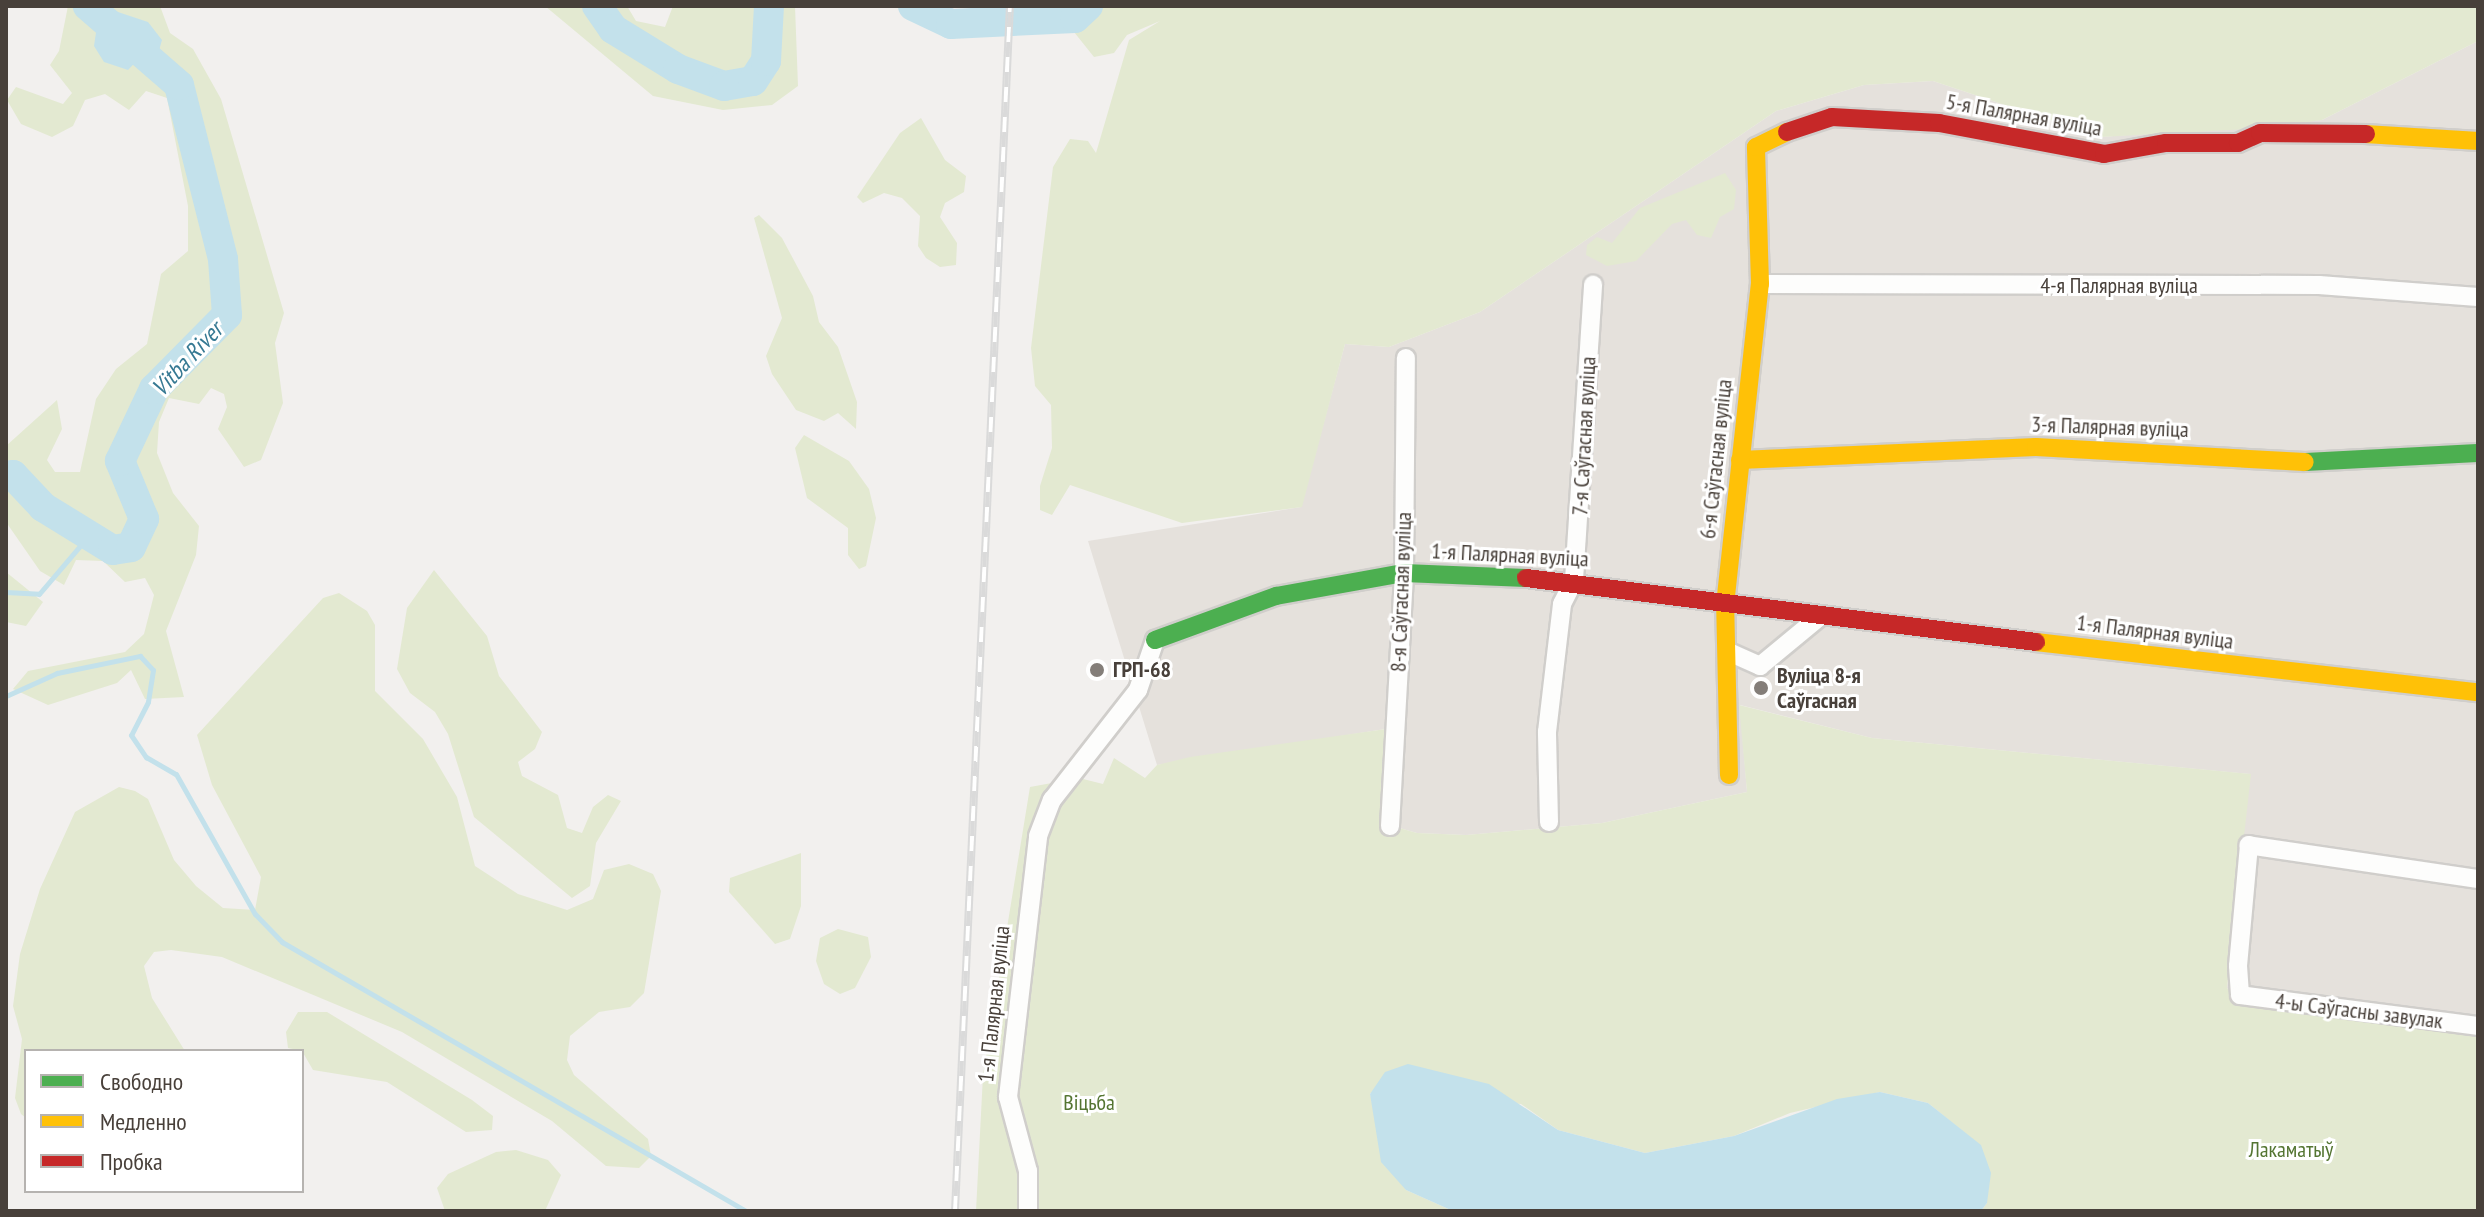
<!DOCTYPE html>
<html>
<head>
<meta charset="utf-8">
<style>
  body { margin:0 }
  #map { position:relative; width:2484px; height:1217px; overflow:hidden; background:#f2f0ee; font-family:"PT Sans Narrow",sans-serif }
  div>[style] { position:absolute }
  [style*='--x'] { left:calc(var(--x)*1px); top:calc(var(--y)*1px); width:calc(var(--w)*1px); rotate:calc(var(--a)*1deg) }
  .residential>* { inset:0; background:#e5e1dc }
  .green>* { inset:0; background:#e3e9d1 }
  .water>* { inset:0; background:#c3e1eb }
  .stream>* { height:5px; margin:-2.5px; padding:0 2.5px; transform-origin:2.5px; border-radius:2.5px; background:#c3e1eb }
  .river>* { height:30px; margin:-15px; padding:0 15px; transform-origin:15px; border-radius:15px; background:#c3e1eb }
  .roads { filter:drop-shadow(2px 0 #d0cecb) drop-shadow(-2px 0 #d0cecb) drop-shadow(0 2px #d0cecb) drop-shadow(0 -2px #d0cecb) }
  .street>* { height:18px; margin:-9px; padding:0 9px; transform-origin:9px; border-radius:9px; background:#fdfdfc }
  .fast>* { height:18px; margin:-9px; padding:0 9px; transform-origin:9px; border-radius:9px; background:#4caf50 }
  .slow>* { height:18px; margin:-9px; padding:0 9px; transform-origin:9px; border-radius:9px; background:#ffc107 }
  .jam>* { height:18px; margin:-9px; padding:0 9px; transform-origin:9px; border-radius:9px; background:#c62828 }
  .rail>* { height:8px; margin-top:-4px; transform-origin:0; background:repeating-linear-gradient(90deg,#fff 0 15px,#dadada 0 30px); box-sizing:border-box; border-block:2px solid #dadada }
  .dots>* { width:22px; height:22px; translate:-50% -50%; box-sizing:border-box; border:4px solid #fff; border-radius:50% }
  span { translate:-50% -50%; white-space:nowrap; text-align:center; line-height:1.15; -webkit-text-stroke:6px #fff; paint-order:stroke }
  .street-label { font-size:22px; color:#48403a }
  .poi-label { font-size:22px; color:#48403a; font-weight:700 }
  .left { translate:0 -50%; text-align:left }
  .park-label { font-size:22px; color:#547532 }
  .water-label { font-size:24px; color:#367993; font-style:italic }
  .frame { position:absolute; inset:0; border:8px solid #48403a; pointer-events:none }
  .legend { position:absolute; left:24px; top:1049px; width:280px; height:144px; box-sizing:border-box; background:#fff; border:2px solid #b6b3b0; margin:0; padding:10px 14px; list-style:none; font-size:24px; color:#48403a }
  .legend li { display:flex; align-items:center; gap:16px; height:40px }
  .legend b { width:40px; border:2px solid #b6b3b0 }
</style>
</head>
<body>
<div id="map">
  <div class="residential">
    <i style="clip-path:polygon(2478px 41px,2478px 1029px,2247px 1002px,2227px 988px,2250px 774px,1872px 738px,1740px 705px,1747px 792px,1602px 823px,1466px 835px,1417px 833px,1382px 823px,1385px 729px,1157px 765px,1088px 541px,1301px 507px,1345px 344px,1389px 347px,1480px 312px,1776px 111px,1864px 85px,1933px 81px,2101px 137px,2322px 120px)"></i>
  </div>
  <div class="green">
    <i style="clip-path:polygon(68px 6px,160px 6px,170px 33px,193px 49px,221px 99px,284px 313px,275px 343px,283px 403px,261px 460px,244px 467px,227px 442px,218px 429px,227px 407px,224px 394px,211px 388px,199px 404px,169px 398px,159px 422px,157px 453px,173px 493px,199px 526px,196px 555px,166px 631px,184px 697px,145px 699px,131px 670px,117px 683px,48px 705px,13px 689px,28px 671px,125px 652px,144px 634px,154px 595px,145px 578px,125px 582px,103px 561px,76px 560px,64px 585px,40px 571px,6px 522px,6px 446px,57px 400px,62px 429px,47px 460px,55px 472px,80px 472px,96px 399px,116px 369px,147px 344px,161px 274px,188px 251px,188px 206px,167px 98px,146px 91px,129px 110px,105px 94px,85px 100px,73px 126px,52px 137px,21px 124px,7px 100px,16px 87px,63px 104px,72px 93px,50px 65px,59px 51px)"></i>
    <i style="clip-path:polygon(545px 6px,627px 6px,636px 21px,665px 27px,673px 6px,795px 6px,798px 86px,772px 105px,723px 110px,653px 96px)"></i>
    <i style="clip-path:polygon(1065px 6px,2478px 6px,2478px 41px,2322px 120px,2267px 128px,2101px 137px,1933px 81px,1864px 85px,1776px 111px,1480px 312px,1389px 347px,1345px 344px,1302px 507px,1182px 523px,1070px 485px,1052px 515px,1040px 510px,1040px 486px,1052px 448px,1051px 405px,1035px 386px,1031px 348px,1053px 167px,1070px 139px,1088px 141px,1096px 153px,1129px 40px,1160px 21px,1127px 35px,1114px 53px,1094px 57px,1074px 32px)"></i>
    <i style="clip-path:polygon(921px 118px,945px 160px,966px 176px,964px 192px,945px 203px,940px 217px,957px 243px,956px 265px,940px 267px,926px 258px,918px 246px,920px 216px,902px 198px,884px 193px,863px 203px,857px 197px,900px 133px)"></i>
    <i style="clip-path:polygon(1725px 173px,1736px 190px,1734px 209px,1720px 217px,1711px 238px,1697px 235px,1686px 220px,1672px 224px,1636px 261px,1607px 266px,1586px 255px,1587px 245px,1597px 237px,1612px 243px,1640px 208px)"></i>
    <i style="clip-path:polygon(759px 215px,782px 238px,813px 296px,819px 322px,838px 347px,857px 402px,856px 429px,838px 413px,824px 421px,796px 410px,772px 374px,766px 356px,782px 318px,754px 218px)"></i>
    <i style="clip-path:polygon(804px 435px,849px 461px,869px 489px,876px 518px,866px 566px,859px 569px,848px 555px,848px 528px,807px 498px,795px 448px)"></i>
    <i style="clip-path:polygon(434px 570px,487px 636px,499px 676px,542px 732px,535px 749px,518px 762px,522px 776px,558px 795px,567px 828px,582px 833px,593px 807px,608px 795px,621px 801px,596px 843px,590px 886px,572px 898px,474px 817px,448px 734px,435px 712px,410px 693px,397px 669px,407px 608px)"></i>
    <i style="clip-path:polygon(6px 572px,43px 602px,26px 626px,6px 622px)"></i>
    <i style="clip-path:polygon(339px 593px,367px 611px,375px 625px,375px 691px,423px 739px,457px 797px,475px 866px,518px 894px,567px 910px,593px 899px,604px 870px,629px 864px,653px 874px,661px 891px,644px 993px,630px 1007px,599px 1012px,570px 1036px,567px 1060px,574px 1075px,648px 1139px,651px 1156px,639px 1168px,606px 1166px,552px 1121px,402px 1032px,222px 957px,171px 950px,154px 952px,144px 966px,152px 998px,185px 1051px,26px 1051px,26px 1118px,21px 1114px,15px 1098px,22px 1039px,13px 1006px,20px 954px,40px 889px,75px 812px,119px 787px,135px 791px,148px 799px,174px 860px,196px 886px,223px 908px,255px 910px,261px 877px,212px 785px,197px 735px,323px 598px)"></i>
    <i style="clip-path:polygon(1739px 705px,1872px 738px,2251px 774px,2227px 988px,2247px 1002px,2478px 1029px,2478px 1211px,1981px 1211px,1987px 1203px,1981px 1146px,1928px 1103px,1880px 1092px,1790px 1113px,1734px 1136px,1645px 1153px,1558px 1130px,1521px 1104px,1370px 1093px,1377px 1125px,1406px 1190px,1453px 1211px,976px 1211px,983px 1075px,1030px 787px,1079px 778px,1103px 784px,1114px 758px,1145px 778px,1157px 765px,1190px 757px,1386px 729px,1382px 823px,1417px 833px,1466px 835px,1602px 823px,1747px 792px)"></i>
    <i style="clip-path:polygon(801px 853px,801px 906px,790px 939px,775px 944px,729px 892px,730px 878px)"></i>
    <i style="clip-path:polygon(838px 929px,868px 937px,871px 957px,855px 988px,840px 994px,824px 984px,816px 961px,820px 938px)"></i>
    <i style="clip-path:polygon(298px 1012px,327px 1012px,472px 1100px,493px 1116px,492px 1130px,466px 1132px,387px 1082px,313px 1070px,302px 1051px,288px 1048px,286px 1032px)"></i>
    <i style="clip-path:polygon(516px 1150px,548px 1160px,561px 1175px,545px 1211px,445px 1211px,437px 1188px,448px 1174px,496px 1152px)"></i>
  </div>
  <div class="water">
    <i style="clip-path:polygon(100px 6px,148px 22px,162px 40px,158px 54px,145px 52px,128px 70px,104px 62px,94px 46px)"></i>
    <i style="clip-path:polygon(1408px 1064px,1489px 1084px,1558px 1130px,1645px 1153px,1734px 1136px,1837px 1099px,1880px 1092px,1928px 1103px,1981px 1145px,1991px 1173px,1987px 1203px,1981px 1211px,1453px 1211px,1406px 1190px,1381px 1162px,1370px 1094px,1385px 1072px)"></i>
  </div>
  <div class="stream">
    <i style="--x:6;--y:592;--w:33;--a:3"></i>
    <i style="--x:39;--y:594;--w:80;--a:-49.6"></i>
    <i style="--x:6;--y:696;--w:56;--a:-24.3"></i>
    <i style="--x:57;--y:673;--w:85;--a:-11.6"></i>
    <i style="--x:140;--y:656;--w:19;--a:47"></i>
    <i style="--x:153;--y:670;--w:32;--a:99"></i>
    <i style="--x:148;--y:702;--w:37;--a:117"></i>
    <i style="--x:131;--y:735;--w:27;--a:56"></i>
    <i style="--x:146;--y:757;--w:34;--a:30"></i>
    <i style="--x:176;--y:774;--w:161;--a:60.6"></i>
    <i style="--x:255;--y:914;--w:39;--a:46"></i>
    <i style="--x:282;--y:942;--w:536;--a:30.1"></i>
  </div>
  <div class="river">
    <i style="--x:597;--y:6;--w:28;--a:55"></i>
    <i style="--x:613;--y:29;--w:76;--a:31.6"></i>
    <i style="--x:678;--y:69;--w:49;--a:20.3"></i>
    <i style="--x:724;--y:86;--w:29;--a:-10"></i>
    <i style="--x:753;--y:81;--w:24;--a:-57"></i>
    <i style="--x:766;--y:61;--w:55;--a:-86.9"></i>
    <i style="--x:913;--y:6;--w:42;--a:25.3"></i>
    <i style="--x:951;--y:24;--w:124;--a:-2.8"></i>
    <i style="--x:1075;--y:18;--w:18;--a:-43"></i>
    <i style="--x:6;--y:476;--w:7;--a:-8"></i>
    <i style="--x:13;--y:475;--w:44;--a:46.8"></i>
    <i style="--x:43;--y:507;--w:82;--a:31.6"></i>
    <i style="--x:113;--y:550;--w:18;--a:-9"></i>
    <i style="--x:131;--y:547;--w:31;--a:-65"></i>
    <i style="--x:144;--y:519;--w:63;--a:-112.5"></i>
    <i style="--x:120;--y:461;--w:80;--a:-64.7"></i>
    <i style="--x:154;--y:389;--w:104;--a:-45.4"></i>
    <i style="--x:227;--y:315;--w:56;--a:-94.1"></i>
    <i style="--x:223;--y:259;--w:179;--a:-104.2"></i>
    <i style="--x:179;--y:85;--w:121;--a:-139"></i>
  </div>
  <div class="roads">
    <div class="street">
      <i style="--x:1760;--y:284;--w:559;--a:0.1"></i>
      <i style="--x:2319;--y:285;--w:159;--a:4.3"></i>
      <i style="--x:1731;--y:653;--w:32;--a:24"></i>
      <i style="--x:1760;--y:666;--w:75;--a:-39.6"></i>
      <i style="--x:1549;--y:822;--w:90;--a:-91.3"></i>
      <i style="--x:1547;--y:732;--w:129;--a:-83.3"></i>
      <i style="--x:1562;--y:604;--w:27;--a:-63"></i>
      <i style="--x:1574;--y:580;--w:296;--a:-86.3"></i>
      <i style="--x:1390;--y:826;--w:253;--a:-86.8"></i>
      <i style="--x:1404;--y:573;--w:215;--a:-89.5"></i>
      <i style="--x:2478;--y:879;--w:232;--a:-171.6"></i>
      <i style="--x:2249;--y:845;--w:121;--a:95.2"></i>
      <i style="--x:2238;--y:966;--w:29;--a:86"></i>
      <i style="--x:2240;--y:995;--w:240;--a:7.4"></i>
      <i style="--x:1028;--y:1211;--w:40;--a:-90"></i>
      <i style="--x:1028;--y:1171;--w:77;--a:-105.1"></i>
      <i style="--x:1008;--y:1097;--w:263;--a:-83.4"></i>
      <i style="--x:1038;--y:836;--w:39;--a:-69"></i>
      <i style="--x:1052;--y:800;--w:140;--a:-52"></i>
      <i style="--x:1138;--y:690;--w:53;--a:-71.2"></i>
    </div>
    <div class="fast">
      <i style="--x:2305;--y:462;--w:173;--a:-3"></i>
      <i style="--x:1155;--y:640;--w:129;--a:-20"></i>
      <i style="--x:1276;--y:596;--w:130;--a:-10.2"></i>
      <i style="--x:1404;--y:573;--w:122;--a:2.3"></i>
    </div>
    <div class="slow">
      <i style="--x:2366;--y:134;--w:112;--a:3.6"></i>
      <i style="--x:1740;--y:460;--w:296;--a:-2.5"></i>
      <i style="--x:2036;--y:447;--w:269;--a:3.2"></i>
      <i style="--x:2036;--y:642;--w:445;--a:6.5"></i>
      <i style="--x:1729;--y:775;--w:170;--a:-91.3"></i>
      <i style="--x:1725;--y:605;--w:323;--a:-83.8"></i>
      <i style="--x:1760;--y:284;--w:137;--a:-91.7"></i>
      <i style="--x:1756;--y:147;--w:34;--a:-26"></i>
    </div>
    <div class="jam">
      <i style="--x:1787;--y:132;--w:47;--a:-18.4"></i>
      <i style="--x:1832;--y:117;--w:107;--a:3.2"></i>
      <i style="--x:1939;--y:123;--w:168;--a:10.6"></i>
      <i style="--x:2104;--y:154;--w:63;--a:-10.1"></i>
      <i style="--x:2166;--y:143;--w:72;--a:0"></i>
      <i style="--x:2238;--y:143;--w:24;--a:-24"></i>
      <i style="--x:2260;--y:133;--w:106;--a:0.5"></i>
      <i style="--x:1526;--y:578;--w:514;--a:7.15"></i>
    </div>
  </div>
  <div class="rail">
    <i style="--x:955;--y:1211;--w:1206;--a:-87.39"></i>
  </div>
  <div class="dots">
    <i style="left:1097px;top:670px;background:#847e79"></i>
    <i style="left:1761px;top:688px;background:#847e79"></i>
  </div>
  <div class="street-label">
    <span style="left:2024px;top:115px;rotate:10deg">5-я Палярная вуліца</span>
    <span style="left:2119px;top:286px">4-я Палярная вуліца</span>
    <span style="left:2110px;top:427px;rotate:2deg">3-я Палярная вуліца</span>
    <span style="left:1584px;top:436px;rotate:-87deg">7-я Саўгасная вуліца</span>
    <span style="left:1716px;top:459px;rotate:-84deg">6-я Саўгасная вуліца</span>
    <span style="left:1510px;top:555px;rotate:3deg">1-я Палярная вуліца</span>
    <span style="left:1401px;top:592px;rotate:-88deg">8-я Саўгасная вуліца</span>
    <span style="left:2155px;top:632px;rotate:7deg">1-я Палярная вуліца</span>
    <span style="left:994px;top:1004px;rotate:-84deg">1-я Палярная вуліца</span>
    <span style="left:2359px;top:1011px;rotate:7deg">4-ы Саўгасны завулак</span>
  </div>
  <div class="poi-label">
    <span class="left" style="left:1113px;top:670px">ГРП-68</span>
    <span class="left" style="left:1777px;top:688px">Вуліца 8-я<br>Саўгасная</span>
  </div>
  <div class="park-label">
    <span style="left:1089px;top:1103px">Віцьба</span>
    <span style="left:2291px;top:1150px">Лакаматыў</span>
  </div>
  <div class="water-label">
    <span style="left:187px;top:359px;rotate:-47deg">Vitba River</span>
  </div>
  <div class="frame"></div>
  <ul class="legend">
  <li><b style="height:10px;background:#4caf50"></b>Свободно</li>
  <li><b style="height:10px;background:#ffc107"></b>Медленно</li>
  <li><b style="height:10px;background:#c62828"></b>Пробка</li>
  </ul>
</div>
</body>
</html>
